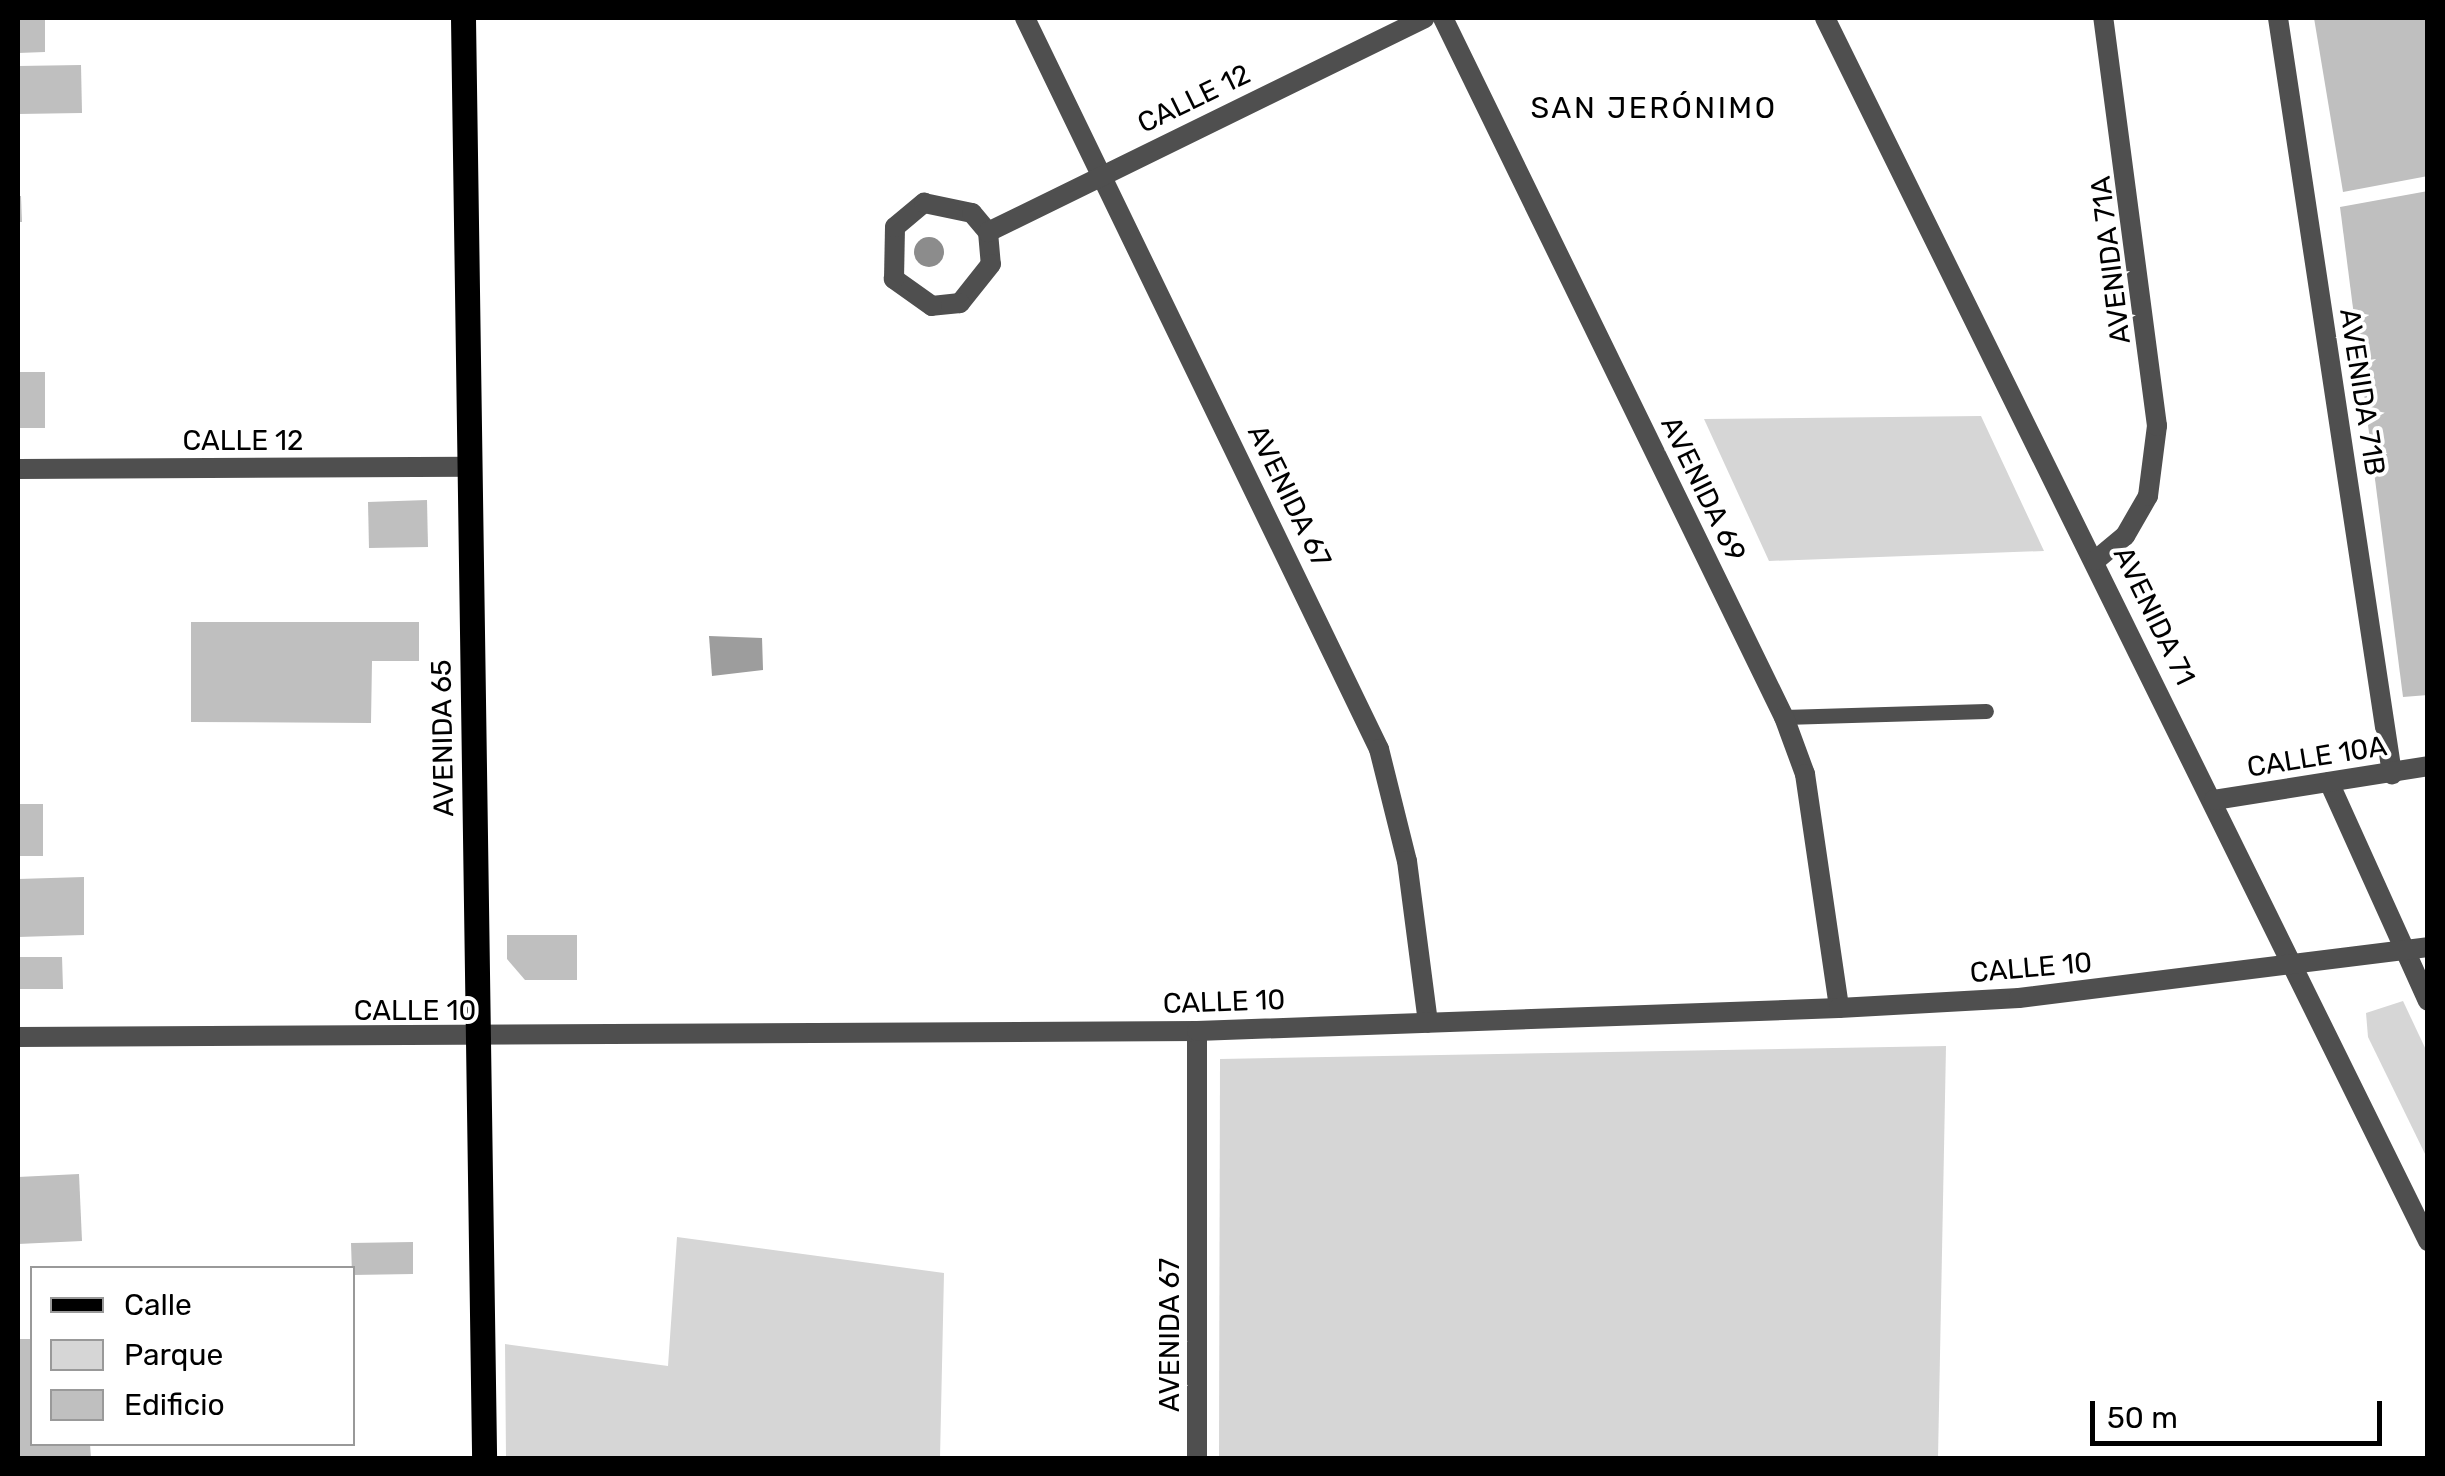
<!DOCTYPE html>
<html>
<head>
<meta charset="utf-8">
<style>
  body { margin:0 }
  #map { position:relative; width:2445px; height:1476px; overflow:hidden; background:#fff; font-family:Rubik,sans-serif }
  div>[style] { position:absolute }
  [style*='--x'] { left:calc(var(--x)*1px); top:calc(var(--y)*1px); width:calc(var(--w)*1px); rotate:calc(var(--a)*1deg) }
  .green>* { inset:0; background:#d6d6d6 }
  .water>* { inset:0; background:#9d9d9d }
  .building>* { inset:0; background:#bfbfbf }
  .service>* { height:15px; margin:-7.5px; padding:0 7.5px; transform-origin:7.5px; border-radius:7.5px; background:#4f4f4f }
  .minor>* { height:20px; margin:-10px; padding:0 10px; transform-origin:10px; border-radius:10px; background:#4f4f4f }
  .primary>* { height:25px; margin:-12.5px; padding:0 12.5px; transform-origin:12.5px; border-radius:12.5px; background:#000 }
  .trees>* { width:30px; height:30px; margin:-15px; border-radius:50%; background:#8c8c8c }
  span { translate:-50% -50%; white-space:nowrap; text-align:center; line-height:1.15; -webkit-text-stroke:8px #fff; paint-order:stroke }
  .street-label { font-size:28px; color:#000 }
  .neighbourhood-label { font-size:30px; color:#000; letter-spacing:2.5px }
  .frame { position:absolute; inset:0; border:20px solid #000; pointer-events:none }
  .legend { position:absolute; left:30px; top:1266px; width:325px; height:180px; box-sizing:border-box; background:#fff; border:2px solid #999; margin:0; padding:12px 18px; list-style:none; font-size:30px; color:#000 }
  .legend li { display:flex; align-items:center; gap:20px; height:50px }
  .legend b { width:50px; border:2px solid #999 }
  .scale { position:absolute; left:2090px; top:1401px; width:292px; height:45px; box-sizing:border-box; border:5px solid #000; border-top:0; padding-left:12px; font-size:30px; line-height:35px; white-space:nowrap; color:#000; -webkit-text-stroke:8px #fff; paint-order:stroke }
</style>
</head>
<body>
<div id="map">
  <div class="green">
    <i style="clip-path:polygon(1981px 416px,2044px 551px,1769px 561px,1704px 419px)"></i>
    <i style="clip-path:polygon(2403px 1001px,2427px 1052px,2427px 1158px,2368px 1037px,2366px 1013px)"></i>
    <i style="clip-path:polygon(1946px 1046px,1938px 1458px,1219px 1458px,1220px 1059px)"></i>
    <i style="clip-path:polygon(677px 1237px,944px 1273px,940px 1458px,506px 1458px,505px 1344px,668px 1366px)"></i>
  </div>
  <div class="water">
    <i style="clip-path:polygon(709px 636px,762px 638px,763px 670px,712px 676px)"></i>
  </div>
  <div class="building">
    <i style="clip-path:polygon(18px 18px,45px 18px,45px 52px,18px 53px)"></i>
    <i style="clip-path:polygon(2314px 18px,2428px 18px,2428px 176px,2343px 192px)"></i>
    <i style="clip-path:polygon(81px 65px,82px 113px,18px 114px,18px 66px)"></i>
    <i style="clip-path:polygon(2428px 191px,2428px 695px,2403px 697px,2340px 207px)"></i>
    <i style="clip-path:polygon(18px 196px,21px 196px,22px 222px,18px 222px)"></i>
    <i style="clip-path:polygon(18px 372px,45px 372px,45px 428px,18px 428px)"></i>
    <i style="clip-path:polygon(427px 500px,428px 547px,369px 548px,368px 502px)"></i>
    <i style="clip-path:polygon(191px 622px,419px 622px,419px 661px,372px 661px,371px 723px,191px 722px)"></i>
    <i style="clip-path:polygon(18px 804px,43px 804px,43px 856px,18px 856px)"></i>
    <i style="clip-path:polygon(84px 877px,84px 935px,18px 937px,18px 879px)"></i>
    <i style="clip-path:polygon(507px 935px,577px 935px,577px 980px,525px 980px,507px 959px)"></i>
    <i style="clip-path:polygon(18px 957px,62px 957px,63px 989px,18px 989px)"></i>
    <i style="clip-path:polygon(79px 1174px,82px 1241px,18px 1244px,18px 1177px)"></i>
    <i style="clip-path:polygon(413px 1242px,413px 1274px,352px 1275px,351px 1243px)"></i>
    <i style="clip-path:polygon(18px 1339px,32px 1339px,32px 1444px,90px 1444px,91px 1458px,18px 1458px)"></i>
  </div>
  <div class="service">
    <i style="--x:1784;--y:717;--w:202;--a:-1.7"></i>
  </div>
  <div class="minor">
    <i style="--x:1025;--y:18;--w:812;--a:64.16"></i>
    <i style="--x:1379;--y:749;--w:115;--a:76"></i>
    <i style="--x:1407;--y:861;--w:163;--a:82.6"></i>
    <i style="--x:1443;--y:18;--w:778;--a:64"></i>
    <i style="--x:1784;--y:717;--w:61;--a:69.8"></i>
    <i style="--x:1805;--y:774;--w:236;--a:81.7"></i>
    <i style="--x:1825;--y:18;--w:1364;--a:63.75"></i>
    <i style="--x:2278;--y:18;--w:765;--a:81.42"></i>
    <i style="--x:988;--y:232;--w:32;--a:85"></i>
    <i style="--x:991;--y:264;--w:50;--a:128.5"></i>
    <i style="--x:960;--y:303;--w:28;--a:174"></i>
    <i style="--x:932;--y:306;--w:47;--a:-144.6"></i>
    <i style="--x:894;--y:279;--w:52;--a:-88.9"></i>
    <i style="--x:895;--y:227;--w:38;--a:-40"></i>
    <i style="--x:924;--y:203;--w:49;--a:11.8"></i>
    <i style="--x:972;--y:213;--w:25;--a:50"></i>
    <i style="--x:988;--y:232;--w:486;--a:-26.1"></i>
    <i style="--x:18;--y:469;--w:451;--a:-0.3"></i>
    <i style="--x:2096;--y:560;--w:38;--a:-40"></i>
    <i style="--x:2125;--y:536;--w:46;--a:-60.1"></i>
    <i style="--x:2148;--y:496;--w:71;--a:-82.7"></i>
    <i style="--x:2157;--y:426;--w:412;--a:-97.5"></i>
    <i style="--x:2329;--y:782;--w:240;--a:65.7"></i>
    <i style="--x:2214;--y:800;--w:217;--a:-9"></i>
    <i style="--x:1197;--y:1031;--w:427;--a:90"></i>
    <i style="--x:18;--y:1037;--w:1179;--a:-0.29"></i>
    <i style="--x:1197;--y:1031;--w:642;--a:-2.05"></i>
    <i style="--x:1839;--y:1008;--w:180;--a:-3.2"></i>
    <i style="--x:2019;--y:998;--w:412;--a:-7.1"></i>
  </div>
  <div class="primary">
    <i style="--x:463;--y:18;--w:1440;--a:89.16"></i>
  </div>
  <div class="trees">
    <i style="left:929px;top:252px"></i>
  </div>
  <div class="street-label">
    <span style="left:1194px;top:99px;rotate:-26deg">CALLE 12</span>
    <span style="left:2111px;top:260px;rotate:-97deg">AVENIDA 71A</span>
    <span style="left:2362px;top:392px;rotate:81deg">AVENIDA 71B</span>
    <span style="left:243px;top:441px">CALLE 12</span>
    <span style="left:1703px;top:489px;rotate:64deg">AVENIDA 69</span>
    <span style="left:1289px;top:496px;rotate:64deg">AVENIDA 67</span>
    <span style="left:2154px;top:616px;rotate:64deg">AVENIDA 71</span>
    <span style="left:443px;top:738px;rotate:-91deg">AVENIDA 65</span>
    <span style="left:2317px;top:757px;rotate:-9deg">CALLE 10A</span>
    <span style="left:2031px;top:968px;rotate:-5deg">CALLE 10</span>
    <span style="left:1224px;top:1002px;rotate:-2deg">CALLE 10</span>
    <span style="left:415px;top:1011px">CALLE 10</span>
    <span style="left:1170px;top:1335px;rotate:-90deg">AVENIDA 67</span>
  </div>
  <div class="neighbourhood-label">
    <span style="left:1654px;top:108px">SAN JERÓNIMO</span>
  </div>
  <div class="frame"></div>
  <ul class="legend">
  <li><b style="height:12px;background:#000"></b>Calle</li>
  <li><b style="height:28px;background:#d6d6d6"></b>Parque</li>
  <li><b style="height:28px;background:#bfbfbf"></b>Edificio</li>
  </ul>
  <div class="scale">50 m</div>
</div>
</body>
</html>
